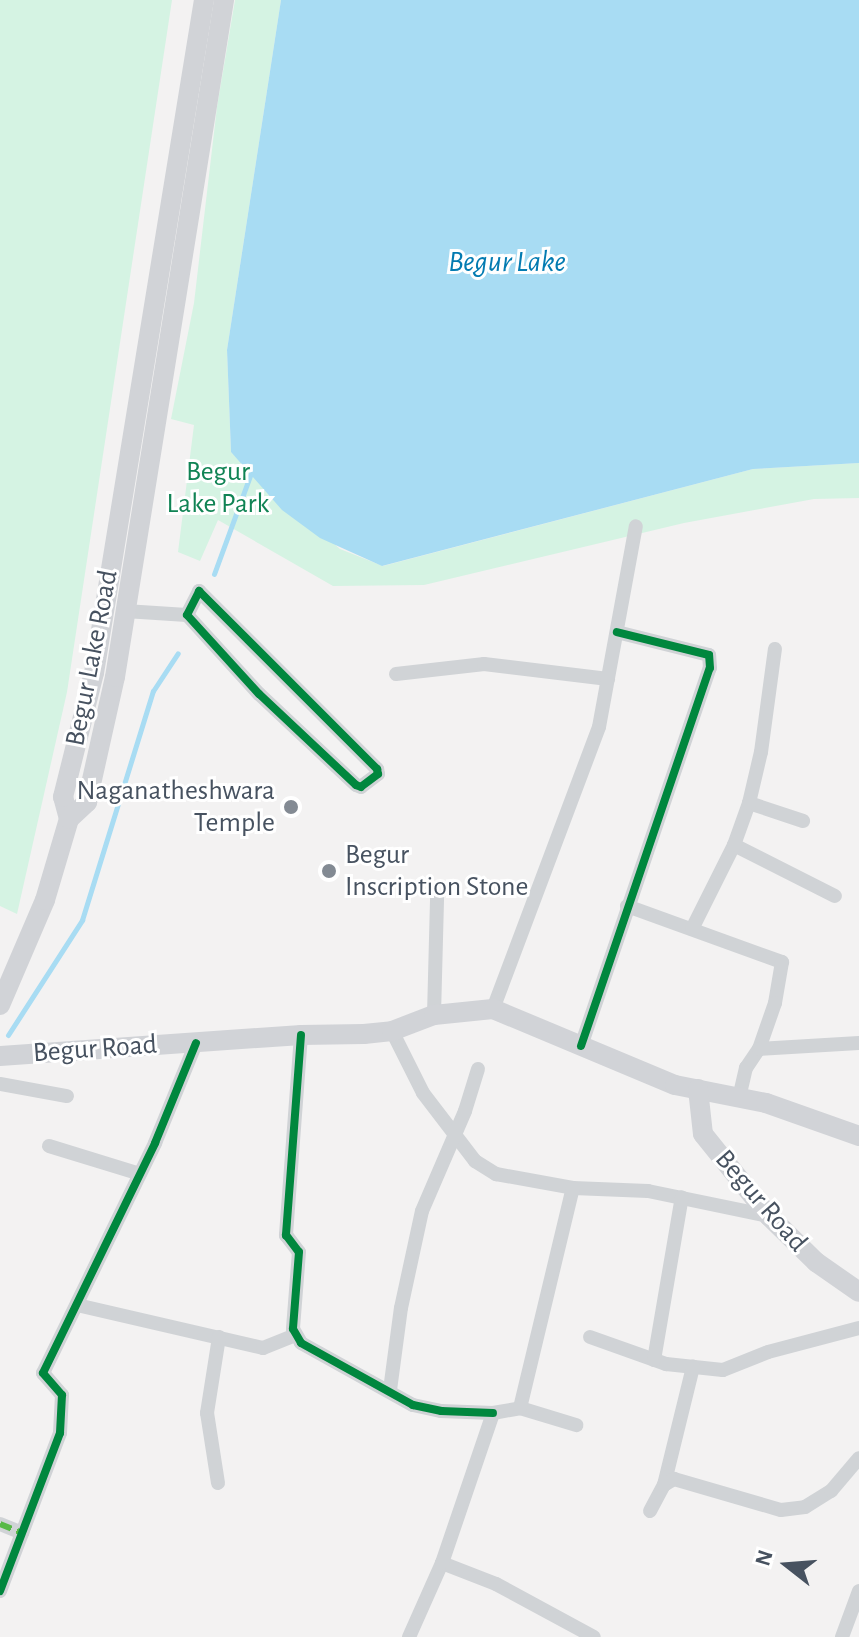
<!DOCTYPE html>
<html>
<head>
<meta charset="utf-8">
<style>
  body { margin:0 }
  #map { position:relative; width:859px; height:1637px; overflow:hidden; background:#f3f2f2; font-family:"Alegreya Sans",sans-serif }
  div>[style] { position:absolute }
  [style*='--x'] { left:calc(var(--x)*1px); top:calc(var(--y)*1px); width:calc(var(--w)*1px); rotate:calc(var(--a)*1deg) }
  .green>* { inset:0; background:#d5f3e3 }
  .water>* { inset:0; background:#a8dcf3 }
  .stream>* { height:5px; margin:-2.5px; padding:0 2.5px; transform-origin:2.5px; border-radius:2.5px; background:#a8dcf3 }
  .street>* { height:14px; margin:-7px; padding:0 7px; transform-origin:7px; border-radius:7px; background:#d0d3d6 }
  .secondary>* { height:20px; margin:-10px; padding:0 10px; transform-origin:10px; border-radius:10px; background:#d1d3d7 }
  .quiet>* { height:6px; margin-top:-3px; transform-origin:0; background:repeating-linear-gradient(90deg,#58b947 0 12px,transparent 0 18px) }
  .cycleway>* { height:8px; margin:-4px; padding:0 4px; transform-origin:4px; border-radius:4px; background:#00873e }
  .dots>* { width:22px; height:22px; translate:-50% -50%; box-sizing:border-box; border:4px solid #fff; border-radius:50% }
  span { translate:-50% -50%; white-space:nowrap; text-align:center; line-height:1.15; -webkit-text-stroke:6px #fff; paint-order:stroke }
  .park-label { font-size:28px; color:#108354 }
  .street-label { font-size:28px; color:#475260 }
  .poi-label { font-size:28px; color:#475260 }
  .right { translate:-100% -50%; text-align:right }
  .left { translate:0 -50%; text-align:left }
  .water-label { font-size:30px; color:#037bb1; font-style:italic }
  .north { position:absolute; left:747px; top:1525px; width:80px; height:80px; -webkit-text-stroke:6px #fff; paint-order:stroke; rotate:287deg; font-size:22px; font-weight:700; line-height:32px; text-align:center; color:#475260 }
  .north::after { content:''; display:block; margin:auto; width:28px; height:36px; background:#475260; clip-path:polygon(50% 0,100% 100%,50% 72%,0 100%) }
</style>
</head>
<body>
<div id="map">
  <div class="green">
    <i style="clip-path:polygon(0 0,172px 0,67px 692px,17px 914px,0 906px)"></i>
    <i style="clip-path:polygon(235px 0,281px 0,227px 350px,231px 452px,340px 549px,383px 566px,753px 469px,859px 463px,859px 498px,814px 499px,684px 523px,424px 585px,333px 586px,218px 520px,200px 561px,178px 552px,194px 425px,171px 419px,194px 303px,217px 107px)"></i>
  </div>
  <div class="water">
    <i style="clip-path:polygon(281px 0,859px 0,859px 463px,753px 469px,382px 566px,320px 538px,282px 510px,231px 452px,227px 350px)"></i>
  </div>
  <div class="stream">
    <i style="--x:214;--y:574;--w:108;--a:-69.9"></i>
    <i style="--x:8;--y:1035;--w:137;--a:-57.2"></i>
    <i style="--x:82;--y:920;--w:240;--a:-72.8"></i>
    <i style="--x:153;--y:691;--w:45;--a:-56.7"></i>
  </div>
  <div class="street">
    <i style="--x:199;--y:591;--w:252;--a:45"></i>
    <i style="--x:377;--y:769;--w:5;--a:79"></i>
    <i style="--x:378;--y:774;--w:21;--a:143"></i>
    <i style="--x:361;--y:787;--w:5;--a:-158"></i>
    <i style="--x:356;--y:785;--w:133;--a:-136.8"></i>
    <i style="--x:259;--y:694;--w:107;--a:-132.3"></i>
    <i style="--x:187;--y:615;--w:27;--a:-63"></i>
    <i style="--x:125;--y:611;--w:62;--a:3.7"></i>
    <i style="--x:396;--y:674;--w:89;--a:-6.5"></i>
    <i style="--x:484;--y:664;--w:125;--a:6.9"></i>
    <i style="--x:749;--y:803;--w:57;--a:18.4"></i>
    <i style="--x:734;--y:845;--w:113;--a:26.8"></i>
    <i style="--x:627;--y:906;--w:165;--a:19.9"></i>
    <i style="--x:782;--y:962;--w:42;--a:99.7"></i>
    <i style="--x:775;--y:1003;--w:49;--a:109.2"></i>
    <i style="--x:692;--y:929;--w:94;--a:-63.4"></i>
    <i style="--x:734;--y:845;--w:45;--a:-70.3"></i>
    <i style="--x:749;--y:803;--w:52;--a:-76.8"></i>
    <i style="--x:761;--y:752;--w:104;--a:-82.3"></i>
    <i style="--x:493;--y:1009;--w:301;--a:-69.4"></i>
    <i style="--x:599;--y:727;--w:204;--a:-79.6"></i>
    <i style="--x:434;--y:1015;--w:118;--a:-88.5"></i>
    <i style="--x:392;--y:1031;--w:69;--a:63.4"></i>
    <i style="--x:423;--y:1093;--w:86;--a:52.6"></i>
    <i style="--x:475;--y:1161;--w:25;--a:32"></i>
    <i style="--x:496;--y:1174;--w:78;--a:10.3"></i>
    <i style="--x:573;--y:1188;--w:75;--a:2.3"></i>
    <i style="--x:648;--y:1191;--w:124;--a:11.7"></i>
    <i style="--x:301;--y:1035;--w:201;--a:94.3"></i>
    <i style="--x:286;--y:1235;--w:21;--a:53"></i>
    <i style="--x:299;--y:1252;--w:77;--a:94.5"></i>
    <i style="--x:293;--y:1329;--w:16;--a:60"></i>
    <i style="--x:301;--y:1343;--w:128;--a:29"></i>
    <i style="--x:413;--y:1405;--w:29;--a:12"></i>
    <i style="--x:441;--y:1411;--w:52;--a:2.2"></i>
    <i style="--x:581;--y:1046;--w:399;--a:-71.2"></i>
    <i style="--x:710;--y:668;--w:13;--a:-94"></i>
    <i style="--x:709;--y:655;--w:95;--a:-166"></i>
    <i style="--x:0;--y:1084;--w:68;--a:10.2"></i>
    <i style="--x:739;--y:1098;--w:31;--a:-77"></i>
    <i style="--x:746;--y:1068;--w:23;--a:-56"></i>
    <i style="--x:759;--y:1049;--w:100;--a:-3.4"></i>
    <i style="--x:49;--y:1146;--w:95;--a:17.1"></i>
    <i style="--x:77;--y:1305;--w:191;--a:13"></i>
    <i style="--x:263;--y:1348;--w:35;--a:-22"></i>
    <i style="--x:590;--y:1337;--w:81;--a:19.6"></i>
    <i style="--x:666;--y:1364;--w:57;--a:6"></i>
    <i style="--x:723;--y:1370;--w:48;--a:-21.8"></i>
    <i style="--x:768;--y:1352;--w:94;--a:-14.8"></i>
    <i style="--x:654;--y:1360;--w:165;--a:-80.3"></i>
    <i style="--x:390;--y:1390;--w:83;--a:-82.4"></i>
    <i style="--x:401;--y:1308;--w:99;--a:-77.8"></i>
    <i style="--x:422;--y:1211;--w:109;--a:-66.7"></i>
    <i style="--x:465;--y:1111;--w:44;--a:-72.8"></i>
    <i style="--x:520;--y:1408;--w:59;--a:16.9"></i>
    <i style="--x:218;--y:1483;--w:71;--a:-98.9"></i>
    <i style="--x:207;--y:1413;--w:77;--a:-81"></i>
    <i style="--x:664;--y:1485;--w:122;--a:-76.2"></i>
    <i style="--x:650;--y:1511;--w:30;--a:-62"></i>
    <i style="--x:664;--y:1485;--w:12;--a:-31"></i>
    <i style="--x:674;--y:1479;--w:111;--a:16.2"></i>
    <i style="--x:781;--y:1510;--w:24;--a:-7"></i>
    <i style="--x:805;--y:1507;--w:31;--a:-32"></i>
    <i style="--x:831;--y:1491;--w:43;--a:-49.7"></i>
    <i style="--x:0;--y:1524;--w:24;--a:22"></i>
    <i style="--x:442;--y:1563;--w:58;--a:21.3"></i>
    <i style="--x:496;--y:1584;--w:111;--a:28.4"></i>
    <i style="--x:0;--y:1591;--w:169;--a:-69.2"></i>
    <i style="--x:60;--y:1433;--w:38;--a:-87"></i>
    <i style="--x:62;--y:1395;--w:29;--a:-131"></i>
    <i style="--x:43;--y:1373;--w:256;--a:-64"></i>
    <i style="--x:155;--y:1143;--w:108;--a:-67.7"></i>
    <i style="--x:409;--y:1637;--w:81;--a:-66"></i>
    <i style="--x:442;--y:1563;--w:158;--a:-71.2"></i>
    <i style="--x:493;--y:1413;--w:27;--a:-10"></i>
    <i style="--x:520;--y:1408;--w:226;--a:-76.5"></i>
    <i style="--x:842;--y:1637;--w:49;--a:-69.7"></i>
  </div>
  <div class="secondary">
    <i style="--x:69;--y:819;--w:23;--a:-105"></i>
    <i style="--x:63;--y:797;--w:128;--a:-76"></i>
    <i style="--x:94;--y:673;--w:682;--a:-80.72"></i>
    <i style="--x:0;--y:1005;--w:114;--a:-66.8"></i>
    <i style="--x:45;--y:900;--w:84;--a:-73.5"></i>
    <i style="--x:69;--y:819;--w:25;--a:-43"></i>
    <i style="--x:87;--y:802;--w:128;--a:-77.4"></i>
    <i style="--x:115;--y:677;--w:686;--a:-80.85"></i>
    <i style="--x:0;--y:1056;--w:302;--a:-4"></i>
    <i style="--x:301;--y:1035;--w:63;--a:-0.9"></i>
    <i style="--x:364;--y:1034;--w:28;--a:-6"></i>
    <i style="--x:392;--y:1031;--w:45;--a:-20.9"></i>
    <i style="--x:434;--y:1015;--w:59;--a:-5.8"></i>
    <i style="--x:493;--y:1009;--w:197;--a:22.7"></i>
    <i style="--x:675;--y:1085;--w:93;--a:11.2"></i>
    <i style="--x:766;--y:1103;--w:99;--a:19.5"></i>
    <i style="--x:698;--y:1089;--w:45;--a:83.7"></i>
    <i style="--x:703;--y:1134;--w:105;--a:51.2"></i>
    <i style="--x:769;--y:1216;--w:66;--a:44.4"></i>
    <i style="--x:816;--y:1262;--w:52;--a:34.9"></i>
  </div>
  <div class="quiet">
    <i style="--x:0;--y:1524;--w:24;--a:22"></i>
  </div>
  <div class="cycleway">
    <i style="--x:199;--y:591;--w:252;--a:45"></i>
    <i style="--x:377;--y:769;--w:5;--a:79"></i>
    <i style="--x:378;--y:774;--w:21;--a:143"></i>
    <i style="--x:361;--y:787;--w:5;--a:-158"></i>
    <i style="--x:356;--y:785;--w:133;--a:-136.8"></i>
    <i style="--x:259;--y:694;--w:107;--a:-132.3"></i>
    <i style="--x:187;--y:615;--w:27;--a:-63"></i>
    <i style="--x:301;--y:1035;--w:201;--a:94.3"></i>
    <i style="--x:286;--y:1235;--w:21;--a:53"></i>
    <i style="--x:299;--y:1252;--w:77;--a:94.5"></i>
    <i style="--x:293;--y:1329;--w:16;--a:60"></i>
    <i style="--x:301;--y:1343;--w:128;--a:29"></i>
    <i style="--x:413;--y:1405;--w:29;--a:12"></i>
    <i style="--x:441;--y:1411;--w:52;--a:2.2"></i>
    <i style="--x:581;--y:1046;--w:399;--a:-71.2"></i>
    <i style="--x:710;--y:668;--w:13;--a:-94"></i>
    <i style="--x:709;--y:655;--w:95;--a:-166"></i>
    <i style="--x:0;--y:1591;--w:169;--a:-69.2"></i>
    <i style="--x:60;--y:1433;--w:38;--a:-87"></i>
    <i style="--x:62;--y:1395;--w:29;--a:-131"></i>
    <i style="--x:43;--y:1373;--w:256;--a:-64"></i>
    <i style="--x:155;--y:1143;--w:108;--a:-67.7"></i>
  </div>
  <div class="dots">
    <i style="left:291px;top:807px;background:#838a93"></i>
    <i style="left:329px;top:871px;background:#838a93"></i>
  </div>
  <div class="park-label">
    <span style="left:218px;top:488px">Begur<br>Lake Park</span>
  </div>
  <div class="street-label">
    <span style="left:92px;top:658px;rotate:-79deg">Begur Lake Road</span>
    <span style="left:95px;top:1049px;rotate:-4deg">Begur Road</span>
    <span style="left:761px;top:1201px;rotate:49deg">Begur Road</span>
  </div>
  <div class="poi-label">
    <span class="right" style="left:275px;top:807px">Naganatheshwara<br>Temple</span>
    <span class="left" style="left:345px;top:871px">Begur<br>Inscription Stone</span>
  </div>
  <div class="water-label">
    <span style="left:507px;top:262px">Begur Lake</span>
  </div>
  <div class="north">N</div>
</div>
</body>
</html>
